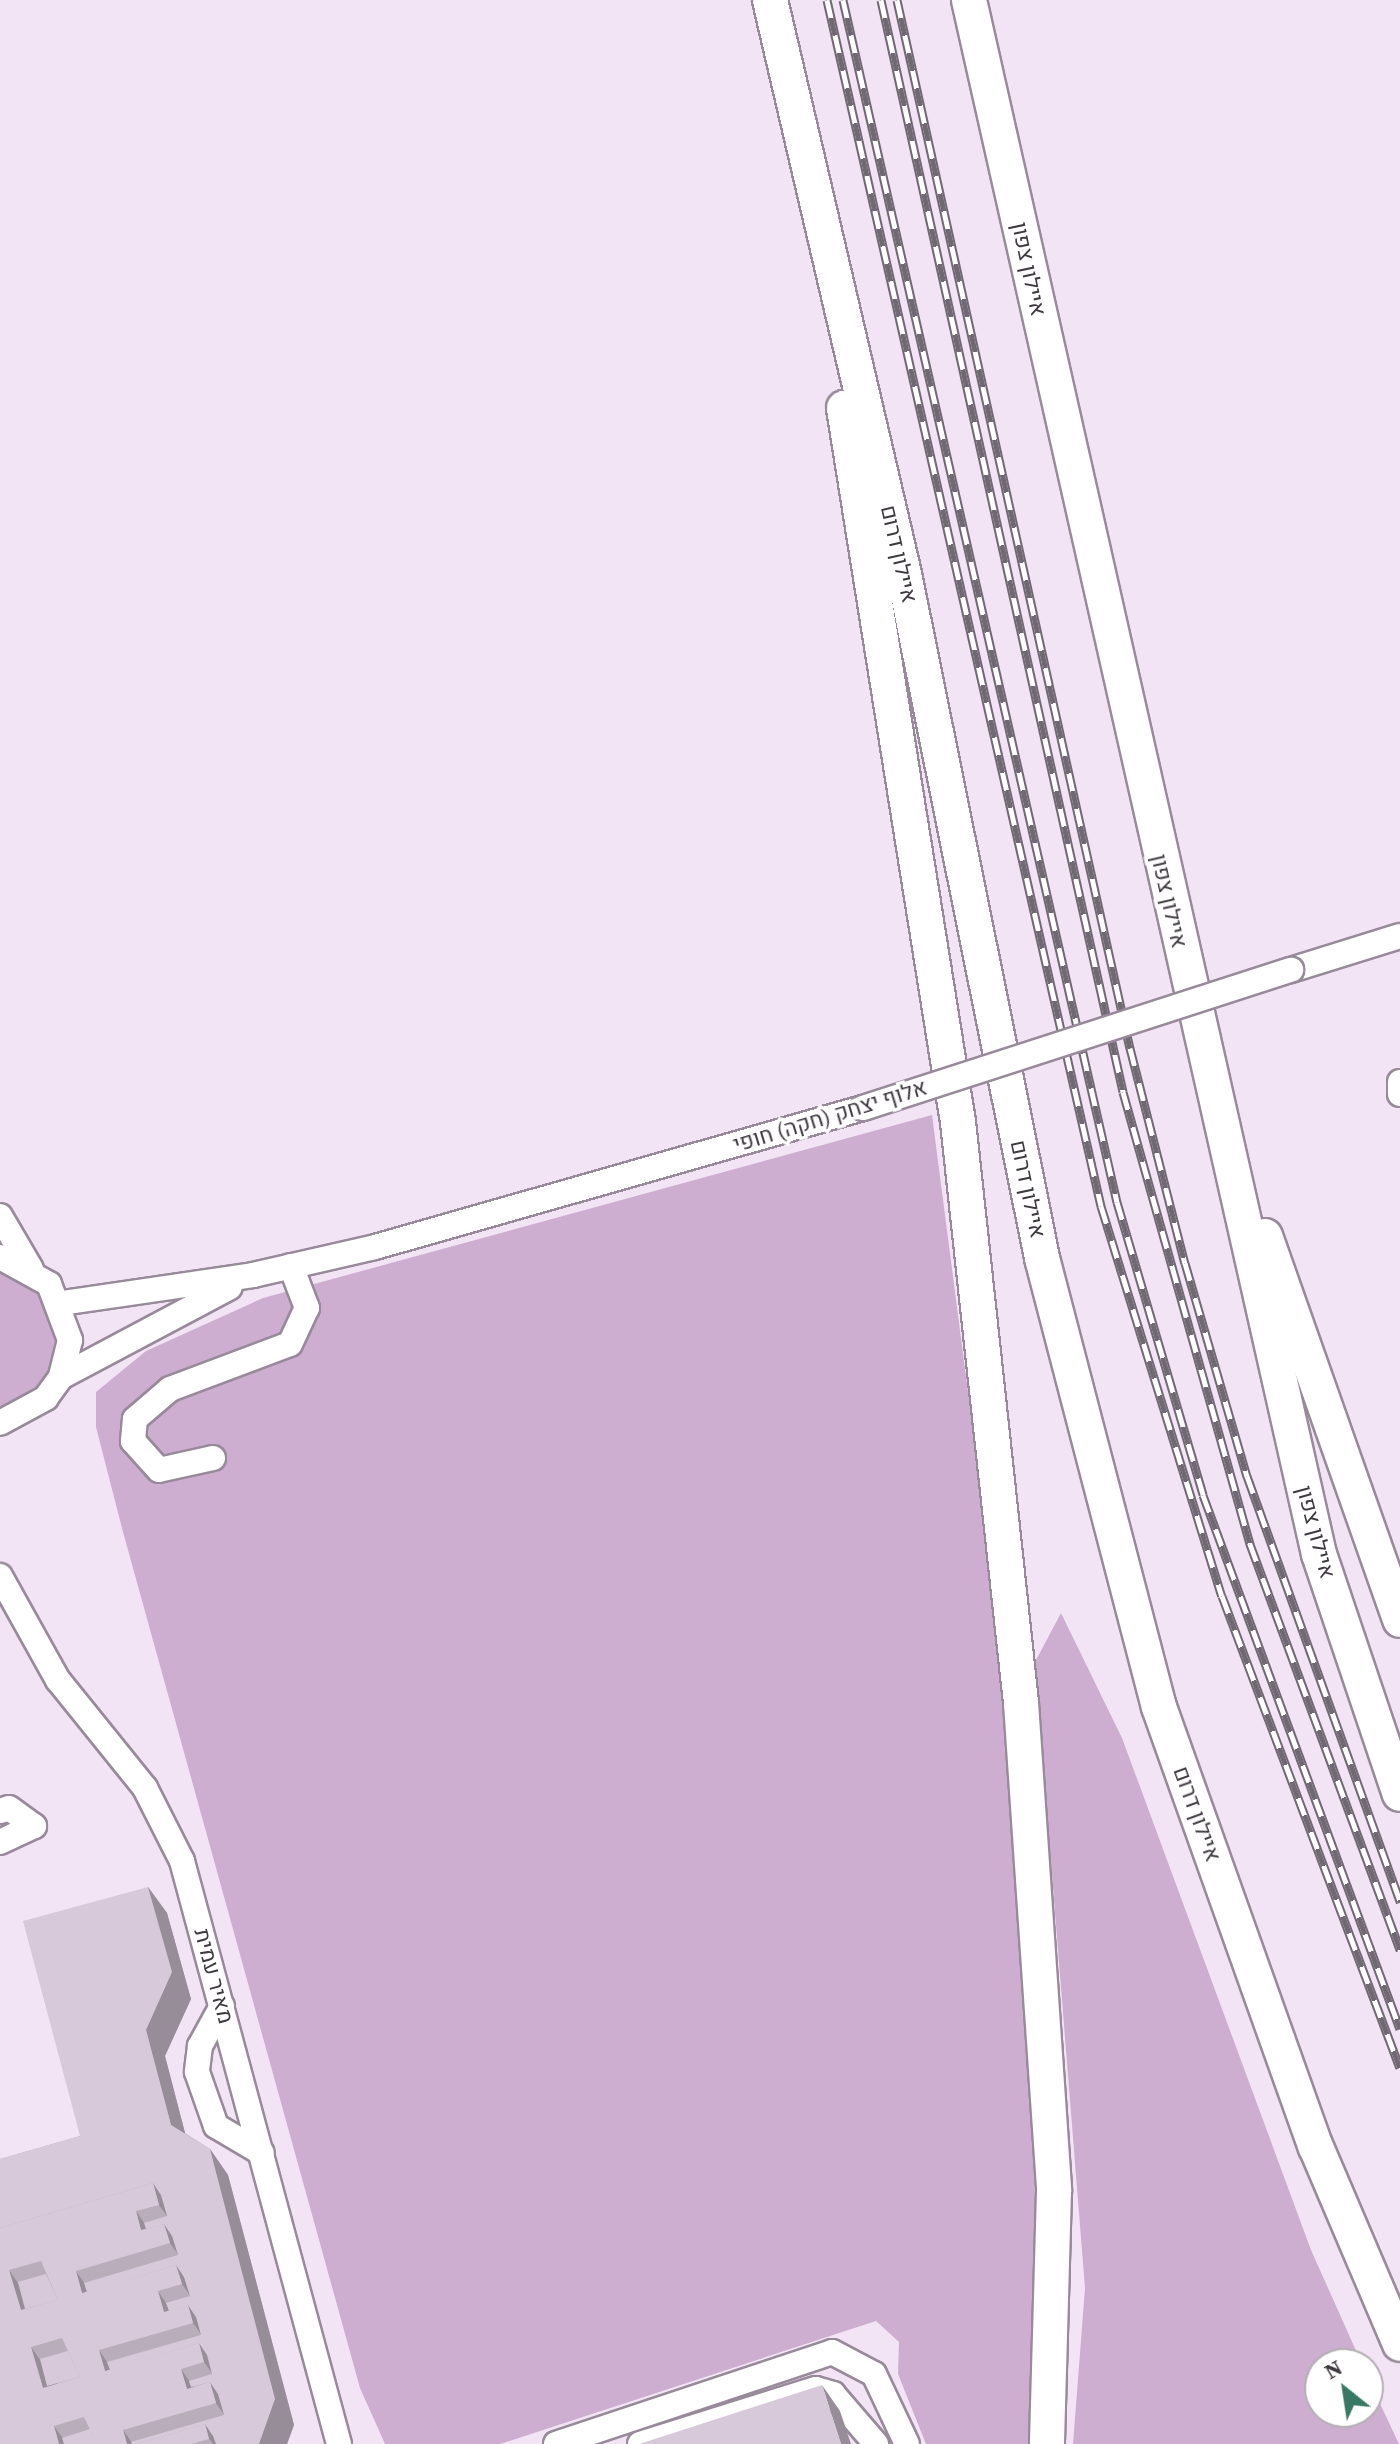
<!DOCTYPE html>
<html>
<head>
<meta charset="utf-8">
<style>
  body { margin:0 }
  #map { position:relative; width:1400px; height:2444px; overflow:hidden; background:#f3e4f5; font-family:"Source Serif 4",Heebo,serif }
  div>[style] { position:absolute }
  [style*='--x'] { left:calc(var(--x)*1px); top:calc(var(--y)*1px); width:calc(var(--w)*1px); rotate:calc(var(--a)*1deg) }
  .green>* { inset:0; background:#cdaed1 }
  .roads { filter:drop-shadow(2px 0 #988a9a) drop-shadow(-2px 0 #988a9a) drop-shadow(0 2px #988a9a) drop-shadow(0 -2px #988a9a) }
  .minor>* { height:24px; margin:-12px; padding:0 12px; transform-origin:12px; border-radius:12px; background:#fff }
  .highway>* { height:34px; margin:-17px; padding:0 17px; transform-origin:17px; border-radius:17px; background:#fff }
  .rail>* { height:9px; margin-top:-4.5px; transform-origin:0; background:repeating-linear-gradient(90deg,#fff 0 18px,#706872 0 36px); box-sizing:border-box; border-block:2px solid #706872 }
  .bridges { filter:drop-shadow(2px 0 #988a9a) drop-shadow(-2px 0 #988a9a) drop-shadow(0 2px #988a9a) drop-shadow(0 -2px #988a9a) }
  .minor-bridge>* { height:24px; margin:-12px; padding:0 12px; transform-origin:12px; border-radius:12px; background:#fff }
  .wall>* { inset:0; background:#baadbb }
  .shaded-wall>* { inset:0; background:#978d99 }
  .building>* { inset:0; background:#d8c9da }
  span { translate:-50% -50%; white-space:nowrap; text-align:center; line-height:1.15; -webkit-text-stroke:7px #fff; paint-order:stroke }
  .street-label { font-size:22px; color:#3e383f }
  .north { position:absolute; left:1304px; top:2348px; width:80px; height:80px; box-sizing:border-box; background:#fff; border:2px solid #b2afb2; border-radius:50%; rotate:330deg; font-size:22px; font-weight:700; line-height:32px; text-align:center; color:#3e383f }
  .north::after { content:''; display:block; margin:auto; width:28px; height:36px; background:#397865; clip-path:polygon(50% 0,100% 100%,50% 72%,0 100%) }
</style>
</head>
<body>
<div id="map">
  <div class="green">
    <i style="clip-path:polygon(932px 1115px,1003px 1661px,1044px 2197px,1034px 2444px,926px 2444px,898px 2374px,899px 2342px,876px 2321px,500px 2444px,385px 2444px,360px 2388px,123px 1532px,96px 1427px,96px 1392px,146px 1351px,263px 1298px)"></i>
    <i style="clip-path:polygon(0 1266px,45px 1294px,61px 1338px,46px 1383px,0 1412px)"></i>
    <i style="clip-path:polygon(1061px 1613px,1122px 1738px,1311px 2250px,1362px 2364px,1320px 2364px,1320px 2412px,1368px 2412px,1368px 2378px,1399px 2444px,1073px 2444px,1085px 2288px,1035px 1662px)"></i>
  </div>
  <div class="roads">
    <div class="minor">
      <i style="--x:1291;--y:970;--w:114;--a:-17.3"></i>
      <i style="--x:1400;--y:1082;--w:12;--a:90"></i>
      <i style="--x:0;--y:1216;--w:61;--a:59.7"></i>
      <i style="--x:0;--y:1257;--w:56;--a:28.9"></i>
      <i style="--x:49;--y:1284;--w:60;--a:69.4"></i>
      <i style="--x:70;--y:1340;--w:38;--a:104"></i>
      <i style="--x:61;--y:1377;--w:26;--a:126"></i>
      <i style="--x:46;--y:1398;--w:52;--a:151.5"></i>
      <i style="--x:62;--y:1303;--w:193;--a:-8.3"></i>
      <i style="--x:253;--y:1275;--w:125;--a:-12.9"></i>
      <i style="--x:375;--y:1247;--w:507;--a:-15.9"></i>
      <i style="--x:61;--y:1377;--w:191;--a:-28"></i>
      <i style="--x:213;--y:1458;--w:55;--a:167.5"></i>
      <i style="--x:159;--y:1470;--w:39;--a:-132"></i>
      <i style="--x:133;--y:1441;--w:22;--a:-85"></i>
      <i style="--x:135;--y:1419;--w:46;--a:-40.6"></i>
      <i style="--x:170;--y:1389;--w:128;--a:-20.6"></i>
      <i style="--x:290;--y:1344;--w:40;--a:-65"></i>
      <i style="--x:307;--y:1308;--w:45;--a:-110.9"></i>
      <i style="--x:0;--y:1576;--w:119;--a:60.9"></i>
      <i style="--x:58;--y:1680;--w:139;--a:51.1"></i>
      <i style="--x:145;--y:1788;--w:82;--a:63.1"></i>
      <i style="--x:182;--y:1861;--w:604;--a:74.93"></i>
      <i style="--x:0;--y:1811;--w:9;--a:-18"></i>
      <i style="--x:9;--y:1808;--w:31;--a:36"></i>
      <i style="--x:34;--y:1826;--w:38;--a:155"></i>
      <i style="--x:222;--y:2006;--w:46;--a:118.8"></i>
      <i style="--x:200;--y:2046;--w:26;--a:97"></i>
      <i style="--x:197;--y:2072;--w:57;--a:70.6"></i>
      <i style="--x:216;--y:2126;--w:53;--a:30.4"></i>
      <i style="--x:556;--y:2444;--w:291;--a:-18.4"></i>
      <i style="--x:832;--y:2352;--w:47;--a:27.6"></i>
      <i style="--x:874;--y:2374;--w:77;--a:64.8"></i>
      <i style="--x:640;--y:2444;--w:184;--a:-17.4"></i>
      <i style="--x:816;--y:2389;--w:18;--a:16"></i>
      <i style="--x:833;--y:2394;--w:66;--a:49.3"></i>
    </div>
    <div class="highway">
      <i style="--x:770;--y:0;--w:589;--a:76.86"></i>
      <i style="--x:904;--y:574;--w:698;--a:78.59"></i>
      <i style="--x:1042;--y:1258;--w:464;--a:75.4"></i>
      <i style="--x:1159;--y:1707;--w:467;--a:70.4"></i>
      <i style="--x:1316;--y:2147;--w:214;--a:66.9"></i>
      <i style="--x:969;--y:0;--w:1593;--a:77.31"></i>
      <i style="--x:1319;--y:1554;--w:253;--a:71.4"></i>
      <i style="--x:844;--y:408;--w:723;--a:80.93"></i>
      <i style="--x:958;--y:1122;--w:584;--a:83.81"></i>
      <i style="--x:1021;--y:1703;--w:489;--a:86.1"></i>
      <i style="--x:1054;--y:2191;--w:253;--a:91.6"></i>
      <i style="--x:1265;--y:1236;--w:407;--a:70.6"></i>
    </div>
  </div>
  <div class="rail">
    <i style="--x:827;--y:0;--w:1237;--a:77.2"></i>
    <i style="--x:1101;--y:1206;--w:408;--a:72.8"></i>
    <i style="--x:1222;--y:1596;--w:504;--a:69.34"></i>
    <i style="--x:843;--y:0;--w:1233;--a:77.16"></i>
    <i style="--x:1117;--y:1202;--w:305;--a:73.6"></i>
    <i style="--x:1203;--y:1495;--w:569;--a:69.75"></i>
    <i style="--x:881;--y:0;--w:1118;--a:77.5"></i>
    <i style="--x:1123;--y:1092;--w:470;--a:74.3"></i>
    <i style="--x:1250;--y:1544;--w:433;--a:69.7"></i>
    <i style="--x:897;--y:0;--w:1074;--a:77.47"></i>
    <i style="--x:1130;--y:1048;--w:222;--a:75.7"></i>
    <i style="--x:1185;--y:1263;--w:222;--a:73.8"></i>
    <i style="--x:1247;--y:1476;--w:453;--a:70.2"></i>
  </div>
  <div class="bridges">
    <div class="minor-bridge">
      <i style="--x:863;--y:1108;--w:450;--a:-17.9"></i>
    </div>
  </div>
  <div class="wall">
    <i style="clip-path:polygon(148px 1887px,167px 1913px,191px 1999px,165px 2056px,185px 2133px,210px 2149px,228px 2175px,294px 2425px,287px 2444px,0 2444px,0 2159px,80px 2136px)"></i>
  </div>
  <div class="shaded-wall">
    <i style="clip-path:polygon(148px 1887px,167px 1913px,191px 1999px,165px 2056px,190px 2152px,171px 2125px,146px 2030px)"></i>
    <i style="clip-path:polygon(210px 2149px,228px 2175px,294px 2425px,287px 2444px,259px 2444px)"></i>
    <i style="clip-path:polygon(153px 2183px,180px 2222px,186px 2243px,159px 2205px)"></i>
    <i style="clip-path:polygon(136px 2211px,156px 2240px,141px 2230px)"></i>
    <i style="clip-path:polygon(164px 2224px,191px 2262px,197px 2282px,170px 2243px)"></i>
    <i style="clip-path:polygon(176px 2265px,203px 2304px,209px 2323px,182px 2284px)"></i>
    <i style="clip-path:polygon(9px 2270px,36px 2309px,21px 2310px)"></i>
    <i style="clip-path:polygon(76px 2271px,98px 2303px,82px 2293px)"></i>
    <i style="clip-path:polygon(158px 2291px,179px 2322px,164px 2312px)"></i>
    <i style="clip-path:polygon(188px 2305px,215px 2343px,220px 2361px,193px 2323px)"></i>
    <i style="clip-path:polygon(199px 2343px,226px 2382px,231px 2400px,204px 2362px)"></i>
    <i style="clip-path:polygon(31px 2347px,58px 2385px,43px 2388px)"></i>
    <i style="clip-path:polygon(99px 2350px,120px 2381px,105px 2371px)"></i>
    <i style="clip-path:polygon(181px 2369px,202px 2399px,187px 2389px)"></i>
    <i style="clip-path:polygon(210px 2382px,237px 2420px,243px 2442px,216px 2403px)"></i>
    <i style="clip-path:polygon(822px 2385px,840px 2411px,851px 2444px,841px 2444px)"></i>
    <i style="clip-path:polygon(205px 2424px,219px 2444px,213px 2444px,209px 2439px)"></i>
    <i style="clip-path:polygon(54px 2426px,67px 2444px,59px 2444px)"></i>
    <i style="clip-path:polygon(123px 2430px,133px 2444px,127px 2444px)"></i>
  </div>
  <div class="building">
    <i style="clip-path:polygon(148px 1887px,172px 1972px,146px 2030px,171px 2125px,210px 2149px,275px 2399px,259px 2444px,216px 2444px,213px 2436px,205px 2424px,137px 2444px,132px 2444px,131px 2442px,224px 2415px,218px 2394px,210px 2382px,191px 2387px,189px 2381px,212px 2374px,207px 2355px,199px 2343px,110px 2370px,107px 2362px,201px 2335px,196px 2317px,188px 2305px,169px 2311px,166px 2303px,190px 2296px,184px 2277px,176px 2265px,87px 2292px,84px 2283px,178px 2255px,172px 2236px,164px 2224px,146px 2229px,144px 2223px,167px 2216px,161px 2195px,153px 2183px,0 2228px,0 2159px,80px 2136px,23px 1921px)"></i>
    <i style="clip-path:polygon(evenodd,153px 2183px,159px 2205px,136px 2211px,141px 2230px,164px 2224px,170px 2243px,76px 2271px,82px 2293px,176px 2265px,182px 2284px,158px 2291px,164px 2312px,188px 2305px,193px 2323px,99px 2350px,105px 2371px,199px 2343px,204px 2362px,181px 2369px,187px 2389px,210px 2382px,216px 2403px,123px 2430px,127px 2444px,97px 2444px,84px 2417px,54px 2426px,59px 2444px,0 2444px,0 2228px,153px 2183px,41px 2261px,58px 2300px,21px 2310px,9px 2270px,41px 2261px,153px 2183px,62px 2338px,80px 2377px,43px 2388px,31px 2347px,62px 2338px)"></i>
    <i style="clip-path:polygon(46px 2274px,58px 2300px,25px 2309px,18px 2282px)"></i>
    <i style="clip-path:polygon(68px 2351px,80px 2377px,47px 2386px,40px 2359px)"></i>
    <i style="clip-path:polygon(822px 2385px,841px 2444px,639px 2444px)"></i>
    <i style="clip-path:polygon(205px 2424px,209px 2439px,191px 2444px,137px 2444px)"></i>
    <i style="clip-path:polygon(90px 2429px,97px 2444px,64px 2444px,62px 2438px)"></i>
  </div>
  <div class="street-label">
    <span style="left:1029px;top:269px;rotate:78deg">איילון צפון</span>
    <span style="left:899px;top:554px;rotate:77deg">איילון דרום</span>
    <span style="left:1169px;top:901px;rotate:77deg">איילון צפון</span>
    <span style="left:830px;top:1116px;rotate:-17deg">אלוף יצחק (חקה) חופי</span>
    <span style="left:1028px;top:1189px;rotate:78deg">איילון דרום</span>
    <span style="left:1316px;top:1532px;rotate:75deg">איילון צפון</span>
    <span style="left:1197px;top:1814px;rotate:70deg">איילון דרום</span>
    <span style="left:214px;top:1976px;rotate:75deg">מאיר עמית</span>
  </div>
  <div class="north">N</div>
</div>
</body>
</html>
